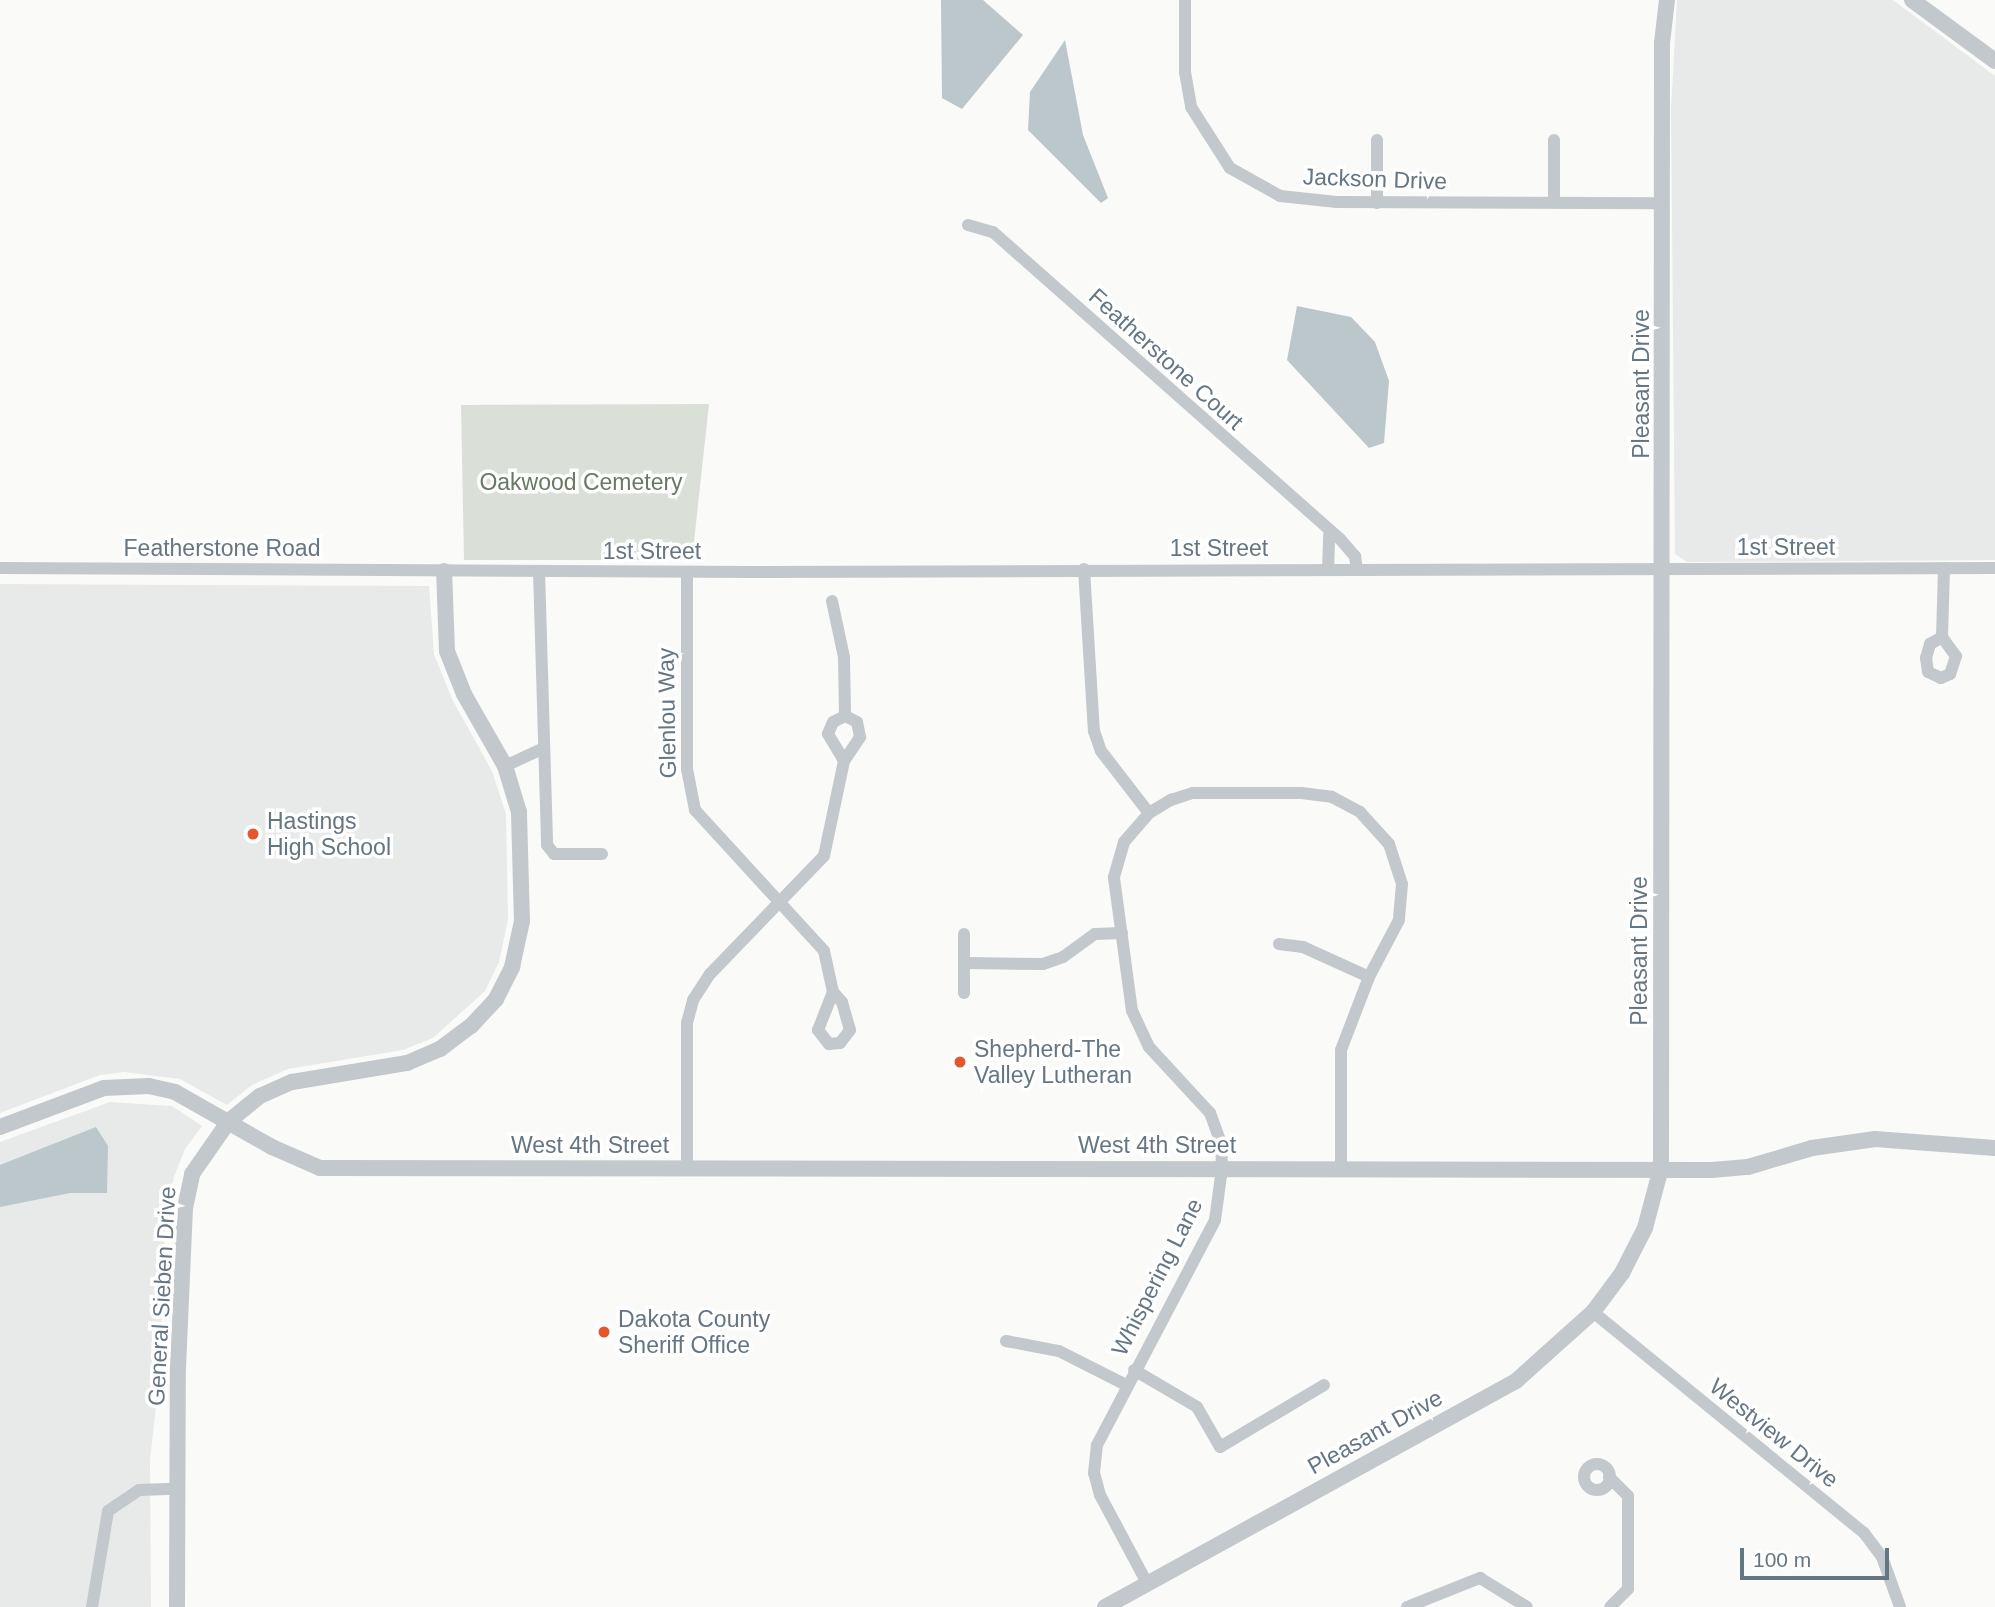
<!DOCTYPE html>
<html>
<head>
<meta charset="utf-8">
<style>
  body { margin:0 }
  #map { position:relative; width:1995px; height:1607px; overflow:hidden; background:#fafaf8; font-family:Helvetica,sans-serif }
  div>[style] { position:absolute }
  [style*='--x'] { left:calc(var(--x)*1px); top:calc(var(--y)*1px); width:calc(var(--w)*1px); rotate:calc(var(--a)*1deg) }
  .built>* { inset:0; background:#e8e9e9 }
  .green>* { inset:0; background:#dadfd7 }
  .water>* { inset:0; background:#bbc7cb }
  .minor>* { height:12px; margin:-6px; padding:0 6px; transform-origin:6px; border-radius:6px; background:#c3c8cc }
  .minor>.ring { margin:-6px; padding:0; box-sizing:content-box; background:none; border:12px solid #c3c8cc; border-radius:50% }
  .tertiary>* { height:16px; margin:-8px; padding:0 8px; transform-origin:8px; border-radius:8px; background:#c3c8cc }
  .dots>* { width:19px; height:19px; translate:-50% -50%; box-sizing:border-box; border:4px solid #fff; border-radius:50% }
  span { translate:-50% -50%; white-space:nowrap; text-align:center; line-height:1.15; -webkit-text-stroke:7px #fff; paint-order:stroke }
  .street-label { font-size:23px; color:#657683 }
  .park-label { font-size:23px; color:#687a64 }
  .poi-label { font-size:23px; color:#657683 }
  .left { translate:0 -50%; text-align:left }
  .scale { position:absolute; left:1740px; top:1548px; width:149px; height:32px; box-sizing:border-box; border:4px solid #657683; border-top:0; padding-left:9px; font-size:21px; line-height:24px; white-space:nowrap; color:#657683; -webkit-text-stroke:5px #fff; paint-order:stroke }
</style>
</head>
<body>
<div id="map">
  <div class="built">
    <i style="clip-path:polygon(1677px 0,1893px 0,1995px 76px,1995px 560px,1687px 562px,1675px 554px,1671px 109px)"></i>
    <i style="clip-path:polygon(0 584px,429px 586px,434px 654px,452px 699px,492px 771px,506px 814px,508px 920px,499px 962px,485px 991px,433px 1038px,403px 1050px,288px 1069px,252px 1085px,227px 1105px,180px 1079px,124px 1072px,100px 1075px,0 1113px)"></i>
    <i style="clip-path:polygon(110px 1102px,172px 1106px,202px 1126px,185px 1149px,174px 1177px,165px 1217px,160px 1370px,150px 1460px,151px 1607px,0 1607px,0 1142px)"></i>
  </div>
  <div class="green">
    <i style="clip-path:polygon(709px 404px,692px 560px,464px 560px,461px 405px)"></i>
  </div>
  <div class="water">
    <i style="clip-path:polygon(941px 0,983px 0,1023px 35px,962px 109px,942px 98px)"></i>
    <i style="clip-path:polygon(1065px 40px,1083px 135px,1108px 198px,1101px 203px,1028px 130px,1030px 92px)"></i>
    <i style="clip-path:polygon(1297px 306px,1351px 317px,1375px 342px,1389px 381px,1384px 443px,1369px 448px,1287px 360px)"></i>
    <i style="clip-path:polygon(96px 1127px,108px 1146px,107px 1193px,70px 1193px,0 1207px,0 1165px)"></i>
  </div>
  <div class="minor">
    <i style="--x:1185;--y:0;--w:72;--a:90"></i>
    <i style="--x:1185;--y:72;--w:36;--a:80"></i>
    <i style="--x:1191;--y:107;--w:72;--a:57.4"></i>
    <i style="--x:1230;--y:168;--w:57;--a:29.2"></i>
    <i style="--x:1280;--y:196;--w:57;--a:6"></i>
    <i style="--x:1337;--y:202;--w:326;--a:0.2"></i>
    <i style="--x:1377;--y:140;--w:63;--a:90"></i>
    <i style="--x:1554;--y:140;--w:62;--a:90"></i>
    <i style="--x:968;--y:225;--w:26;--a:16"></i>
    <i style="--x:993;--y:232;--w:463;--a:41.5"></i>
    <i style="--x:1340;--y:539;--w:23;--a:49"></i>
    <i style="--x:1355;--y:556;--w:14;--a:82"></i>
    <i style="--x:0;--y:568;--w:752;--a:0.3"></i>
    <i style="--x:752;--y:572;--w:1243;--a:-0.18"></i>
    <i style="--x:1084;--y:569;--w:162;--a:86.5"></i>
    <i style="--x:1094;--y:731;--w:21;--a:71"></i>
    <i style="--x:1101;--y:751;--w:78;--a:52.3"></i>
    <i style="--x:1328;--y:570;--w:36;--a:-88"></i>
    <i style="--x:539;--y:571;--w:274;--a:88.3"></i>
    <i style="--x:547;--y:845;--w:11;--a:52"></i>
    <i style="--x:554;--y:854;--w:48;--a:0"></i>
    <i style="--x:687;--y:572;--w:197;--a:90"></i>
    <i style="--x:687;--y:769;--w:42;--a:79"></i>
    <i style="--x:695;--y:810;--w:191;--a:47.5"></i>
    <i style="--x:824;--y:951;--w:42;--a:77.6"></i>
    <i style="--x:833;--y:992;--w:41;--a:111.5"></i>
    <i style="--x:818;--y:1030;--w:18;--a:52"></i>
    <i style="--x:829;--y:1044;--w:11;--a:-5"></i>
    <i style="--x:840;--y:1043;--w:16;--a:-52"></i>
    <i style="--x:850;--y:1030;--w:29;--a:-106"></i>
    <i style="--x:842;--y:1002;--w:13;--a:-132"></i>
    <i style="--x:832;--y:601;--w:57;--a:77.9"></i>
    <i style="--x:844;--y:657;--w:59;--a:89"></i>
    <i style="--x:1942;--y:637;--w:24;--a:54"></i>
    <i style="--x:1956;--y:656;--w:19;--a:108"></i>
    <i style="--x:1950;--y:674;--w:10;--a:156"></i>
    <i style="--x:1941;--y:678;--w:14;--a:-155"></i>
    <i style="--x:1928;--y:672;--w:14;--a:-98"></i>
    <i style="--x:1926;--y:658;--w:15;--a:-74"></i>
    <i style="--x:1930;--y:644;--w:14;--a:-30"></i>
    <i style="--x:1942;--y:637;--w:69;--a:-88.3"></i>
    <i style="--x:505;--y:766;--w:43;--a:-24.8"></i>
    <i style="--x:1279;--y:944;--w:24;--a:7"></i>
    <i style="--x:1303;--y:947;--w:72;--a:24.4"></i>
    <i style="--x:964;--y:963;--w:79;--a:0.7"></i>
    <i style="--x:1043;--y:964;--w:21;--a:-19"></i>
    <i style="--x:1063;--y:957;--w:39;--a:-36"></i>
    <i style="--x:1095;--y:934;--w:27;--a:-2"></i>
    <i style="--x:964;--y:993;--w:59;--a:-90"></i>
    <i style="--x:687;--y:1167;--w:144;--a:-90"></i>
    <i style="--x:687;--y:1023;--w:24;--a:-75"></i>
    <i style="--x:693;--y:1000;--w:31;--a:-57"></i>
    <i style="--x:710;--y:974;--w:164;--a:-46"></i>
    <i style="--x:824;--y:856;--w:97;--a:-78.1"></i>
    <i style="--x:844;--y:761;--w:29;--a:-56"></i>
    <i style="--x:860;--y:737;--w:15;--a:-101"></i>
    <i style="--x:857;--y:722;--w:13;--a:-153"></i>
    <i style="--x:845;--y:716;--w:13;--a:153"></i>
    <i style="--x:833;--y:722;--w:13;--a:113"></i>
    <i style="--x:828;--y:734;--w:31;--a:59"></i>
    <i style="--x:1593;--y:1312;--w:350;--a:39.2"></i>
    <i style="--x:1864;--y:1533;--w:30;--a:53"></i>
    <i style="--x:1882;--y:1557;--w:53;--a:70.2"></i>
    <i style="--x:1006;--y:1341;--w:54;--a:10.7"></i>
    <i style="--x:1059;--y:1351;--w:75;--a:26.9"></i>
    <i style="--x:1134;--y:1370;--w:73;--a:30.4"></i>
    <i style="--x:1197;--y:1407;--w:46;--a:60.1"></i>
    <i style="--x:1220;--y:1447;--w:121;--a:-30.8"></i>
    <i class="ring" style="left:1584px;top:1464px;width:14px;height:14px"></i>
    <i style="--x:1609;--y:1477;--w:27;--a:45"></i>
    <i style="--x:1628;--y:1496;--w:93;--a:90"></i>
    <i style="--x:1628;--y:1589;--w:25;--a:135"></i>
    <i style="--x:1147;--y:1583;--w:100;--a:-118.1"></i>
    <i style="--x:1100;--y:1495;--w:23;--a:-105"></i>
    <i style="--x:1094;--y:1473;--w:28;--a:-84"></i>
    <i style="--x:1097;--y:1445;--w:254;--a:-62.3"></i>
    <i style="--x:1215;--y:1220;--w:52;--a:-82.3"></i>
    <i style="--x:1222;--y:1168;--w:25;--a:-92"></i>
    <i style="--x:1221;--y:1143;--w:32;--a:-110"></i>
    <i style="--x:1210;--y:1113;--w:90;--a:-132.7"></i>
    <i style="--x:1149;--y:1047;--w:40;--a:-115"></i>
    <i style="--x:1132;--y:1011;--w:135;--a:-97.7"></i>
    <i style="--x:1114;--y:877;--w:36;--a:-74"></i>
    <i style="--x:1124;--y:842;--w:38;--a:-49"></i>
    <i style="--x:1149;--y:813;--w:26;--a:-31"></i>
    <i style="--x:1171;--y:800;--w:23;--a:-18"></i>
    <i style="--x:1193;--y:793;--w:108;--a:0"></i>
    <i style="--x:1301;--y:793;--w:31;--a:7"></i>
    <i style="--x:1332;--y:797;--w:32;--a:28"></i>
    <i style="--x:1360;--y:812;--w:43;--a:47.8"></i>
    <i style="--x:1389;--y:844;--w:42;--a:72"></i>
    <i style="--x:1402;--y:884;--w:36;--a:95"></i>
    <i style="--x:1399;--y:920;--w:64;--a:117.8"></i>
    <i style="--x:1369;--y:977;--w:78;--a:111"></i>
    <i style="--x:1341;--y:1050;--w:117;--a:90"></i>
    <i style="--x:92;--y:1607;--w:97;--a:-80.5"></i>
    <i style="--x:108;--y:1511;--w:37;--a:-34"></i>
    <i style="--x:139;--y:1490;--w:36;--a:-2"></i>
    <i style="--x:1407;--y:1607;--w:79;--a:-21.7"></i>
    <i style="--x:1480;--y:1578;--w:55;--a:31.7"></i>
  </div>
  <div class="tertiary">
    <i style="--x:1912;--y:0;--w:103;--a:36.3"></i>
    <i style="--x:0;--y:1127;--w:111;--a:-20.6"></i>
    <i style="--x:104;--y:1088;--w:45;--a:-2.5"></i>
    <i style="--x:149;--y:1086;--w:27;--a:13"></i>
    <i style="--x:175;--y:1092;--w:112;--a:29.6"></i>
    <i style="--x:272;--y:1147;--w:52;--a:23.6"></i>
    <i style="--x:320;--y:1168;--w:1392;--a:0.08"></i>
    <i style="--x:1712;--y:1170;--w:36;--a:-5"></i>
    <i style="--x:1748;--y:1167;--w:67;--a:-16.5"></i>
    <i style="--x:1812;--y:1148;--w:64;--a:-8.1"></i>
    <i style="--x:1875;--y:1139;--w:120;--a:4.3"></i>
    <i style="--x:177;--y:1607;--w:239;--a:-89.8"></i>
    <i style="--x:178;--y:1368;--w:160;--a:-87.5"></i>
    <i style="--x:185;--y:1208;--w:35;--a:-78"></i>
    <i style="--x:192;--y:1174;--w:65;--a:-55.1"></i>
    <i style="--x:229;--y:1121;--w:40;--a:-39"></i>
    <i style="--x:260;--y:1096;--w:35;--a:-24"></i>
    <i style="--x:292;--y:1082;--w:117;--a:-9.4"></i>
    <i style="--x:407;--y:1063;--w:36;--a:-23"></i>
    <i style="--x:440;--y:1049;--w:39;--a:-37"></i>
    <i style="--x:471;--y:1026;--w:37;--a:-47"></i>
    <i style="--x:496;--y:999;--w:36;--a:-63"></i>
    <i style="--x:512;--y:967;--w:47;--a:-77.7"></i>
    <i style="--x:522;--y:921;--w:109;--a:-91.6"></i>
    <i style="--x:519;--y:812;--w:48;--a:-106.9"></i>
    <i style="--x:505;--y:766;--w:83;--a:-119.7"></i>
    <i style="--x:464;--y:694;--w:46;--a:-111.6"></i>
    <i style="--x:447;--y:651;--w:80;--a:-92.1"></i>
    <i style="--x:1105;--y:1607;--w:469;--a:-28.8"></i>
    <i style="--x:1516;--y:1381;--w:103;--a:-41.9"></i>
    <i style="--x:1593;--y:1312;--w:49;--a:-53.4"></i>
    <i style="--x:1622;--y:1273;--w:51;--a:-62.9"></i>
    <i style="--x:1645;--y:1228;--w:62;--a:-75.1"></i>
    <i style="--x:1661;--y:1168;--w:1125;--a:-89.95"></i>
    <i style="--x:1662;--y:43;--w:43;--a:-83.4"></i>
  </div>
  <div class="dots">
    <i style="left:253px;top:834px;background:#e4572e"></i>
    <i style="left:960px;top:1062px;background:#e4572e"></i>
    <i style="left:604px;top:1332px;background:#e4572e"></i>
  </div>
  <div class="street-label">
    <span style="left:1375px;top:179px;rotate:2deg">Jackson Drive</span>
    <span style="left:1166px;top:359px;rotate:42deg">Featherstone Court</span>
    <span style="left:1641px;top:384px;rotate:-90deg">Pleasant Drive</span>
    <span style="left:1786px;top:547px">1st Street</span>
    <span style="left:222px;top:548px">Featherstone Road</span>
    <span style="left:1219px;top:548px">1st Street</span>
    <span style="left:652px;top:551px">1st Street</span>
    <span style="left:667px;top:713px;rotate:-91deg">Glenlou Way</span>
    <span style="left:1639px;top:951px;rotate:-90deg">Pleasant Drive</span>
    <span style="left:590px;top:1145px">West 4th Street</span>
    <span style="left:1157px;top:1145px">West 4th Street</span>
    <span style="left:1157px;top:1277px;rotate:-63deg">Whispering Lane</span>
    <span style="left:162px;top:1296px;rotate:-87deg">General Sieben Drive</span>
    <span style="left:1375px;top:1432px;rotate:-29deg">Pleasant Drive</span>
    <span style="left:1774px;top:1433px;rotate:39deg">Westview Drive</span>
  </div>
  <div class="park-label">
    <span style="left:581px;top:482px">Oakwood Cemetery</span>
  </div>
  <div class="poi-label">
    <span class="left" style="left:267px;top:834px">Hastings<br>High School</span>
    <span class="left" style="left:974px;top:1062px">Shepherd-The<br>Valley Lutheran</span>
    <span class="left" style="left:618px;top:1332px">Dakota County<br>Sheriff Office</span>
  </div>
  <div class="scale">100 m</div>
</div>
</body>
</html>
